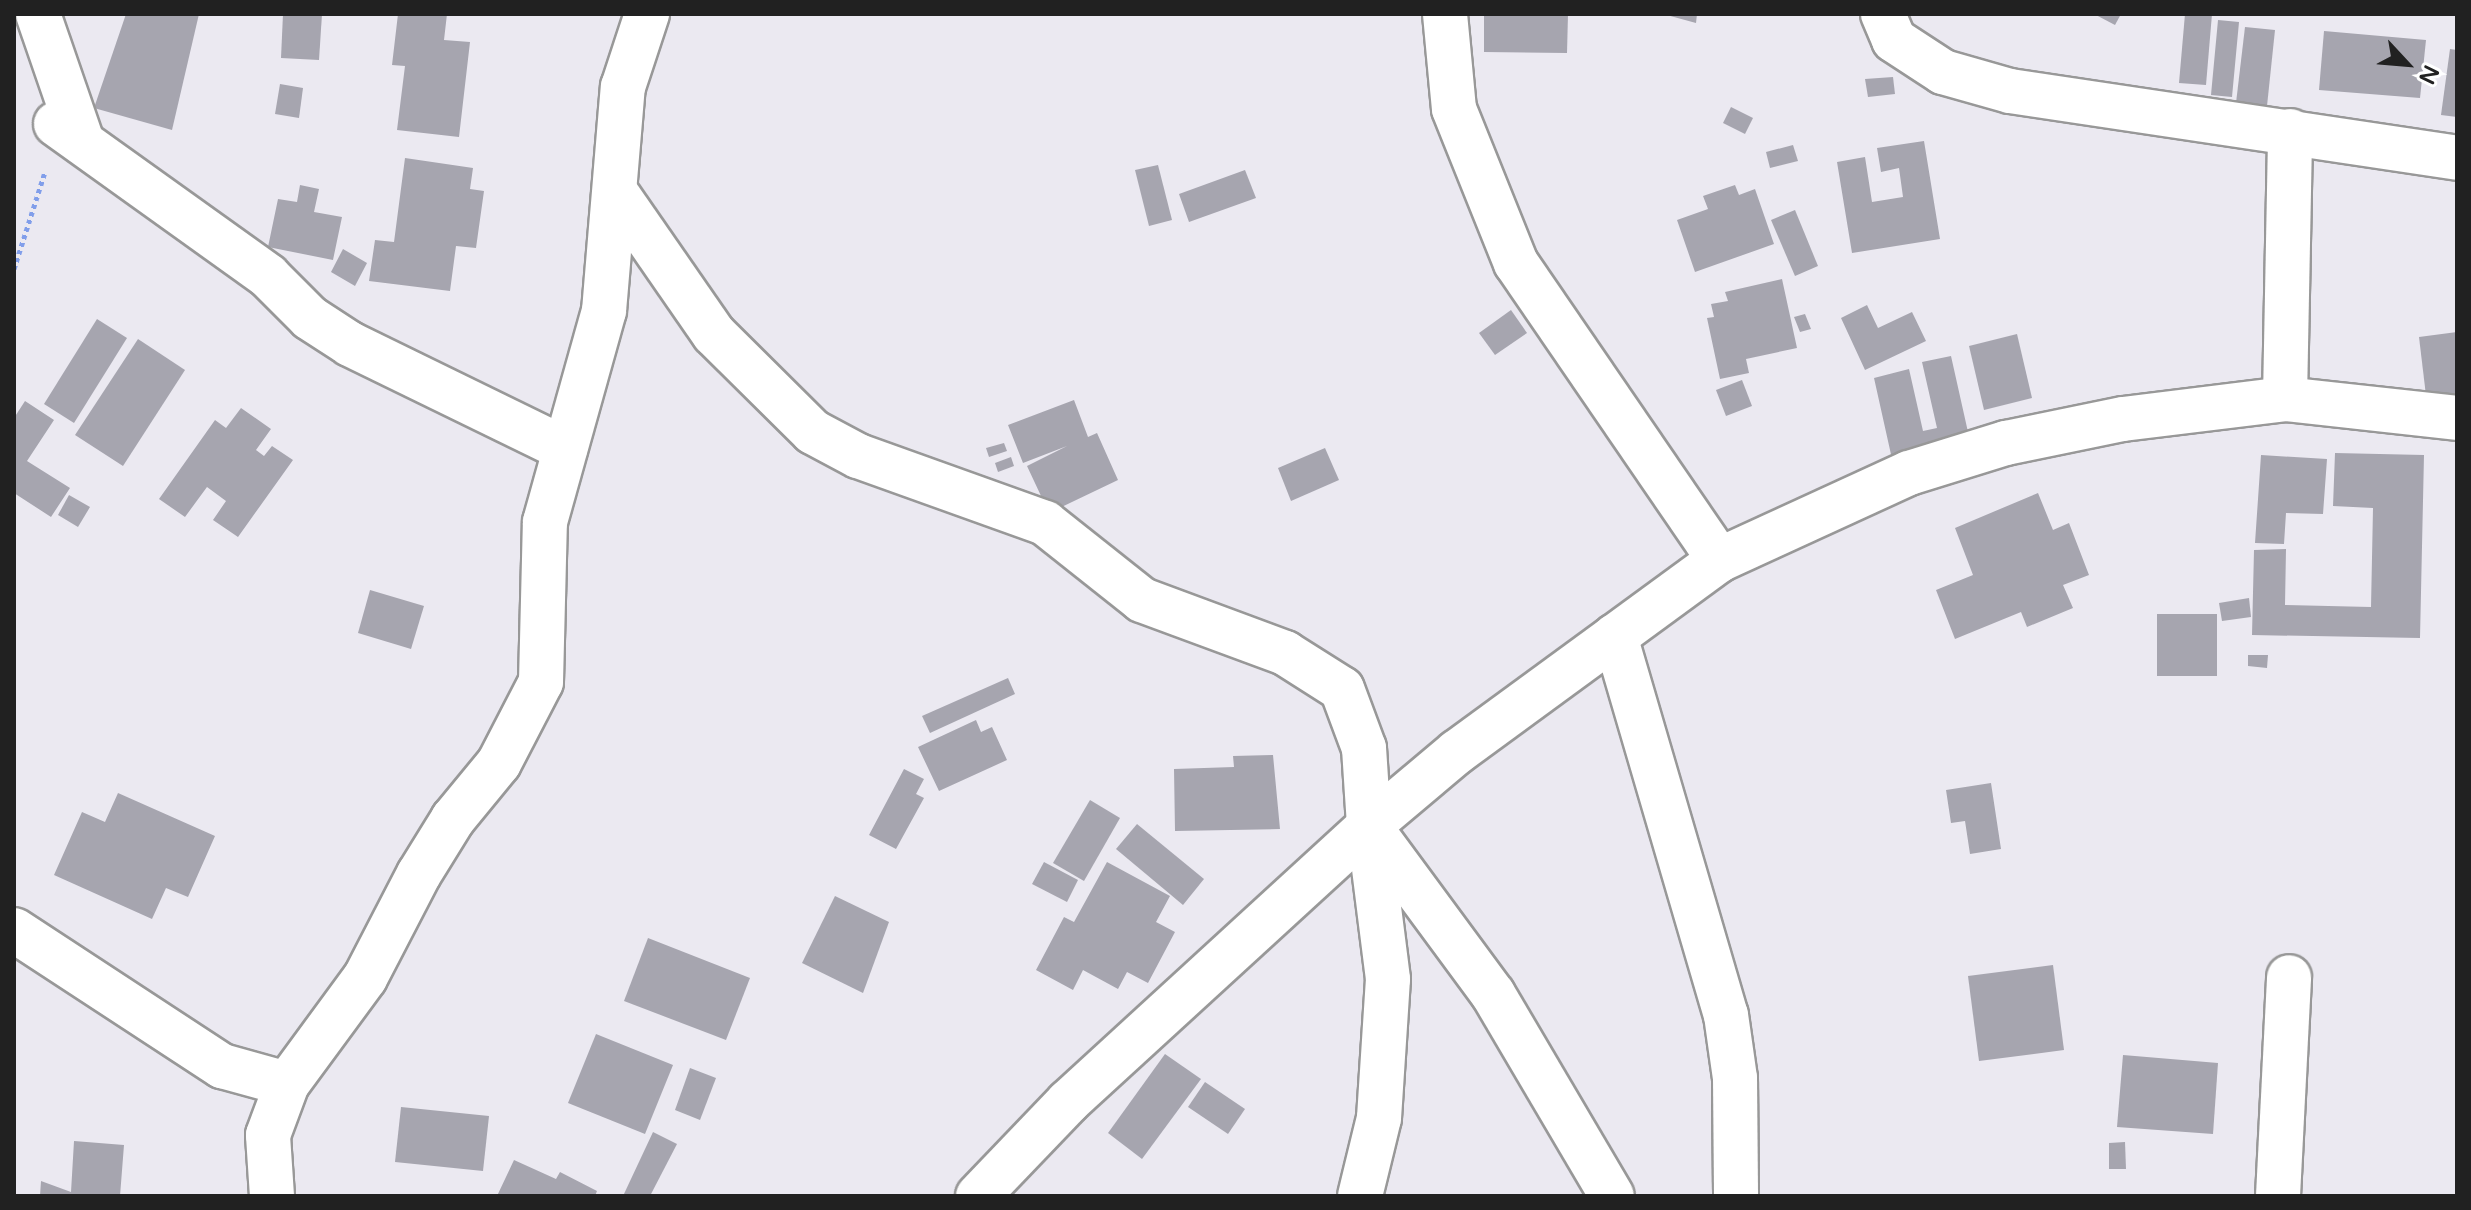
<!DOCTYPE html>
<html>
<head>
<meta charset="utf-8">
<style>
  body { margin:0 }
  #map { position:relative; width:2471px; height:1210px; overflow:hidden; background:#ebe9f1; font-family:"Varela Round",sans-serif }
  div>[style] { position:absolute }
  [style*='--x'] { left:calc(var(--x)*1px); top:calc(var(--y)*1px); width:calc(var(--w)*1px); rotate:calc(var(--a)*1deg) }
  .building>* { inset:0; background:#a6a5af }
  .path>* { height:5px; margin-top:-2.5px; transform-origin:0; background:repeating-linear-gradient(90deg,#819eea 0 4px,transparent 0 8px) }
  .roads { filter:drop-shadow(2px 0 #989898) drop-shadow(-2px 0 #989898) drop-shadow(0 2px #989898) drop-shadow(0 -2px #989898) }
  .minor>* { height:44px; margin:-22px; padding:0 22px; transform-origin:22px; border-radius:22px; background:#fff }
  span { translate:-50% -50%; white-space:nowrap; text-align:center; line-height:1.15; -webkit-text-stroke:6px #fff; paint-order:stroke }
  .frame { position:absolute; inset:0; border:16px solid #212121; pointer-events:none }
  .north { position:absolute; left:2367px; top:24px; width:80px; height:80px; -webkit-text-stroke:6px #fff; paint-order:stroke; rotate:116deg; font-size:22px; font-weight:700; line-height:32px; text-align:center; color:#212121 }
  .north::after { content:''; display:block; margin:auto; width:28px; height:36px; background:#212121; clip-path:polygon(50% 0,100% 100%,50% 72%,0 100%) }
</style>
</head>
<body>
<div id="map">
  <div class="building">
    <i style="clip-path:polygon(126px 14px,199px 14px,172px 130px,94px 108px)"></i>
    <i style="clip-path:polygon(283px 14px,322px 14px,319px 60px,281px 58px)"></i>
    <i style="clip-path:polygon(398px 14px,447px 14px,444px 40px,470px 42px,459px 137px,397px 130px,405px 66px,392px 65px)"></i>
    <i style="clip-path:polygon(1484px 14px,1568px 14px,1567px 53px,1484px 52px)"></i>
    <i style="clip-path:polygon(1663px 14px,1697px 14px,1696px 23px)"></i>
    <i style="clip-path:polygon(2094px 14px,2121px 14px,2115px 25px)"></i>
    <i style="clip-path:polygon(2185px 14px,2212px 14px,2206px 85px,2179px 83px)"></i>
    <i style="clip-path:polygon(2218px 20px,2239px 22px,2232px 97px,2211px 95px)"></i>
    <i style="clip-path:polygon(2245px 27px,2275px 30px,2267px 106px,2236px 103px)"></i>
    <i style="clip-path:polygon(2324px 31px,2426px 40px,2420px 98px,2319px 90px)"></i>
    <i style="clip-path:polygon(2450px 49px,2457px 50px,2457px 117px,2441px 115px)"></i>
    <i style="clip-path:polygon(1893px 77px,1895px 94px,1868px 97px,1865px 79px)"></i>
    <i style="clip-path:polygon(280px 84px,303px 88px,299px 118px,275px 114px)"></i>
    <i style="clip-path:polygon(1731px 107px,1753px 118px,1745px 134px,1723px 123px)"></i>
    <i style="clip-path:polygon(1924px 141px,1940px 239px,1852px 253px,1837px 162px,1865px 157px,1872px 202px,1903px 197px,1899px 168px,1881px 172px,1877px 148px)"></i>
    <i style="clip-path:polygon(1793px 145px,1798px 161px,1770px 168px,1766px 152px)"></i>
    <i style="clip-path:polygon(405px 158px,473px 168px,470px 189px,484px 191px,476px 248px,456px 246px,450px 291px,369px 281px,375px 240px,394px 242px)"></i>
    <i style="clip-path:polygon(1158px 165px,1172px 220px,1149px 226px,1135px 170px)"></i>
    <i style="clip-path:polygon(1245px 170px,1256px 198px,1189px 222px,1179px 194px)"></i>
    <i style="clip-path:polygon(300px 185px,319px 189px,314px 212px,342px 217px,333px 260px,268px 247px,278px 199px,297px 202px)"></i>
    <i style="clip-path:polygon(1735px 185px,1739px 195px,1755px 189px,1774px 244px,1695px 272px,1677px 220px,1708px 209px,1703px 196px)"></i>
    <i style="clip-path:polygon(1795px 210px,1818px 266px,1795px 276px,1771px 220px)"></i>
    <i style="clip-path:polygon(343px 249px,367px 263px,355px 286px,331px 272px)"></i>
    <i style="clip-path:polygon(1782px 279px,1797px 348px,1746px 359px,1749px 373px,1720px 379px,1707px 318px,1714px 317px,1711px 304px,1728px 301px,1725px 292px)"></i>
    <i style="clip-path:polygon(1867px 305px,1878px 328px,1912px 312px,1926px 341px,1865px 370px,1841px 318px)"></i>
    <i style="clip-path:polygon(1511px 310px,1527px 333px,1495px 355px,1479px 333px)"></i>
    <i style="clip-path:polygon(1805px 314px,1811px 329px,1800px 332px,1794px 317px)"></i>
    <i style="clip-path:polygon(97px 319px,127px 338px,74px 423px,44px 404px)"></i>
    <i style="clip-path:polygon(2457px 332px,2457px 400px,2427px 404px,2419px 337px)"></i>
    <i style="clip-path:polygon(2017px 334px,2032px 398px,1984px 410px,1969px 346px)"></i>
    <i style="clip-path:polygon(138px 339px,185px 370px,123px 466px,75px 435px)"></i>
    <i style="clip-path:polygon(1951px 356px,1970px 441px,1892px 459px,1874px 378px,1909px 369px,1923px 431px,1937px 428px,1922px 362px)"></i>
    <i style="clip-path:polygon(1742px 380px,1752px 406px,1726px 416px,1716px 390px)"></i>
    <i style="clip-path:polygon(1074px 400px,1088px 437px,1097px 433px,1118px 480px,1049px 513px,1027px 466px,1067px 446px,1023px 463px,1008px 425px)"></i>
    <i style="clip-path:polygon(25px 401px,54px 420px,27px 461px,70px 488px,51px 517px,14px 493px,14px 418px)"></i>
    <i style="clip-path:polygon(241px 408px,271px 429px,256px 450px,264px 456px,272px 446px,293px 460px,238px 537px,213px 520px,226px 501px,207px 487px,185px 517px,159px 499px,215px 420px,226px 428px)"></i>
    <i style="clip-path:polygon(1004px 443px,1007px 451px,989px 457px,986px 448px)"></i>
    <i style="clip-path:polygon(1325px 448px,1339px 480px,1291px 501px,1278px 468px)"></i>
    <i style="clip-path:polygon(2335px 453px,2424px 455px,2420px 638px,2252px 635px,2254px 550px,2286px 549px,2285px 605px,2371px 607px,2373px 508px,2333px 506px)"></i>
    <i style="clip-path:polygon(2261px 455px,2327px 459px,2323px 514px,2286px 513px,2284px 544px,2255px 543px)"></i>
    <i style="clip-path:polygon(1011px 457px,1014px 466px,998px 472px,995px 463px)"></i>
    <i style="clip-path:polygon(2038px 493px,2053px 530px,2069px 523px,2089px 575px,2063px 585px,2073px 608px,2027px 627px,2021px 612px,1955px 639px,1936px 590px,1973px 575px,1955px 528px)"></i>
    <i style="clip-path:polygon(69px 495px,90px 507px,78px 527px,58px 515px)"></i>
    <i style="clip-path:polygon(370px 590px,424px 606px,411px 649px,358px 633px)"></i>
    <i style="clip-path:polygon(2249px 598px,2251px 617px,2222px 621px,2219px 603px)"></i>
    <i style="clip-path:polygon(2157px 614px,2217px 614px,2217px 676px,2157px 676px)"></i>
    <i style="clip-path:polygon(2248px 655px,2268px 655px,2267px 668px,2248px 666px)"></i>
    <i style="clip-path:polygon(1008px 678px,1015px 694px,930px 733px,922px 716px)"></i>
    <i style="clip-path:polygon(976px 720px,981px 732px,992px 727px,1007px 760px,939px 791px,918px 747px)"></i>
    <i style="clip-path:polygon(1273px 755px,1280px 829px,1175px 831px,1174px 769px,1234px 767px,1233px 756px)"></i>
    <i style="clip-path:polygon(904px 769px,924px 779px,916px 794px,924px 798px,896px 849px,869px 835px)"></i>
    <i style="clip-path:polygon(1991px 783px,2001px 849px,1970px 854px,1965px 821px,1951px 823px,1946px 790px)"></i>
    <i style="clip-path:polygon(118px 793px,215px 836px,188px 897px,166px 888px,152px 919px,54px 875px,82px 812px,105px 822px)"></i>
    <i style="clip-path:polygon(1090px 800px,1120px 818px,1084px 881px,1053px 863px)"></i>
    <i style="clip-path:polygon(1137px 824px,1204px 879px,1183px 905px,1116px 849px)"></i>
    <i style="clip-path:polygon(1044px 862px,1078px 880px,1067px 902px,1032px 884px)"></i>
    <i style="clip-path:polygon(1107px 862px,1170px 896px,1156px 922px,1175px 932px,1148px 983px,1127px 972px,1118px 989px,1083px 970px,1073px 990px,1036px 970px,1064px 917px,1074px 922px)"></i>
    <i style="clip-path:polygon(835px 896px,889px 922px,863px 993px,802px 963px)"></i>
    <i style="clip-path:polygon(648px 938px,750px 978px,726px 1040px,624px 1001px)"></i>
    <i style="clip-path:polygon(2053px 965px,2064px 1050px,1979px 1061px,1968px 976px)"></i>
    <i style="clip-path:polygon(596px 1034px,673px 1065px,645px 1134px,568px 1103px)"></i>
    <i style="clip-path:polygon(1165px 1054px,1201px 1079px,1142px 1159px,1108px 1133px)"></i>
    <i style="clip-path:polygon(2123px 1055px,2218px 1063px,2213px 1134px,2117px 1127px)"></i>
    <i style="clip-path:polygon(690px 1068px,716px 1078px,700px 1120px,675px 1110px)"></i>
    <i style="clip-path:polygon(1205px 1082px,1245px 1109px,1228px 1134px,1188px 1107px)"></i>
    <i style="clip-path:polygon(401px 1107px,489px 1116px,483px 1171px,395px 1162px)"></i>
    <i style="clip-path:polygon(653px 1132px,677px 1144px,650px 1196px,623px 1196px)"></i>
    <i style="clip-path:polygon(74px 1141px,124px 1145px,120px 1196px,40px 1196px,41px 1181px,71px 1192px)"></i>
    <i style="clip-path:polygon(2125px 1142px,2126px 1169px,2109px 1169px,2109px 1143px)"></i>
    <i style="clip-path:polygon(514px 1160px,556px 1179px,560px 1172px,597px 1191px,595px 1196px,497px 1196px)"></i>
  </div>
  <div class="path">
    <i style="--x:14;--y:269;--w:102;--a:-72.3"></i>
  </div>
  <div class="roads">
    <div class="minor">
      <i style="--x:38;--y:14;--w:135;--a:71"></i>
      <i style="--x:1445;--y:14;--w:95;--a:84.6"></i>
      <i style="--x:1454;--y:109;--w:166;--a:68.1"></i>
      <i style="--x:1516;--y:263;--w:360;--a:55.6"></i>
      <i style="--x:1883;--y:14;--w:28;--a:67"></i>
      <i style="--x:1894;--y:40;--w:59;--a:33.1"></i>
      <i style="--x:1943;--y:72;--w:70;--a:15.8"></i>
      <i style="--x:2010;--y:91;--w:452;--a:8.5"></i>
      <i style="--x:56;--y:124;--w:261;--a:35.6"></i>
      <i style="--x:268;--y:276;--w:59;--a:45"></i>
      <i style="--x:310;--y:318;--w:48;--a:33"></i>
      <i style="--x:350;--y:344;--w:239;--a:26"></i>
      <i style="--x:617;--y:194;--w:170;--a:55.3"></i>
      <i style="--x:714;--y:334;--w:139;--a:44.7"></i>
      <i style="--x:813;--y:432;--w:51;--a:28.1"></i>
      <i style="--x:858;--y:456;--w:199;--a:19.7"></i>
      <i style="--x:1045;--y:523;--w:124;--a:38.4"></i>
      <i style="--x:1142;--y:600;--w:153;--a:20.3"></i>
      <i style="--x:1285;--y:653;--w:67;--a:32.3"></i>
      <i style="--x:1342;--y:689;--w:63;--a:69.6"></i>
      <i style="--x:1364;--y:748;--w:78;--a:86.3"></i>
      <i style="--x:1369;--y:826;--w:209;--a:53.6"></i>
      <i style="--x:1493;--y:994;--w:234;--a:59.5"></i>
      <i style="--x:2285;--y:399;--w:268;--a:-88.9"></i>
      <i style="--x:1615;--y:636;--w:395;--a:73.7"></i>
      <i style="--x:1726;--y:1015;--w:64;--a:81.9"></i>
      <i style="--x:1735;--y:1078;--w:118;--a:89.5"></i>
      <i style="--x:14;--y:930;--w:249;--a:33.2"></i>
      <i style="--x:222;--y:1066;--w:67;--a:15.5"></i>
      <i style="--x:272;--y:1196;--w:61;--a:-93.8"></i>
      <i style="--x:268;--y:1135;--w:54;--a:-69.6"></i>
      <i style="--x:287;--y:1084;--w:132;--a:-53.7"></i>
      <i style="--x:365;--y:978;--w:117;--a:-62.6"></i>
      <i style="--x:419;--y:874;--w:65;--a:-58.3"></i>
      <i style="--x:453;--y:819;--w:72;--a:-50.6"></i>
      <i style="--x:499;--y:763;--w:91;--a:-62.6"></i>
      <i style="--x:541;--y:682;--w:160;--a:-88.6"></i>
      <i style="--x:545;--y:522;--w:219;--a:-74.4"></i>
      <i style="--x:604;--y:311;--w:225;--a:-85.2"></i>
      <i style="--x:623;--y:87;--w:77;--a:-71.8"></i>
      <i style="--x:978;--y:1196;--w:130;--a:-46.2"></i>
      <i style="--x:1068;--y:1102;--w:408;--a:-42.5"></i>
      <i style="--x:1369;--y:826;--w:115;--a:-40.1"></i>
      <i style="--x:1457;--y:752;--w:325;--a:-36.2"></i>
      <i style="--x:1719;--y:560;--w:209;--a:-24.6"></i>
      <i style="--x:1909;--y:473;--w:102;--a:-17.2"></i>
      <i style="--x:2006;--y:443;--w:119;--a:-11.6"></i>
      <i style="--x:2123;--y:419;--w:163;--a:-7"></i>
      <i style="--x:2285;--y:399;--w:173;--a:6.3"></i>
      <i style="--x:1360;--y:1196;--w:80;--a:-76.3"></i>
      <i style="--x:1379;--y:1118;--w:139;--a:-86.3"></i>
      <i style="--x:1388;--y:979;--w:152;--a:-97.2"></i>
      <i style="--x:2278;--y:1196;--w:219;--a:-87.1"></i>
    </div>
  </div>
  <div class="frame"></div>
  <div class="north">N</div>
</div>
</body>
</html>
